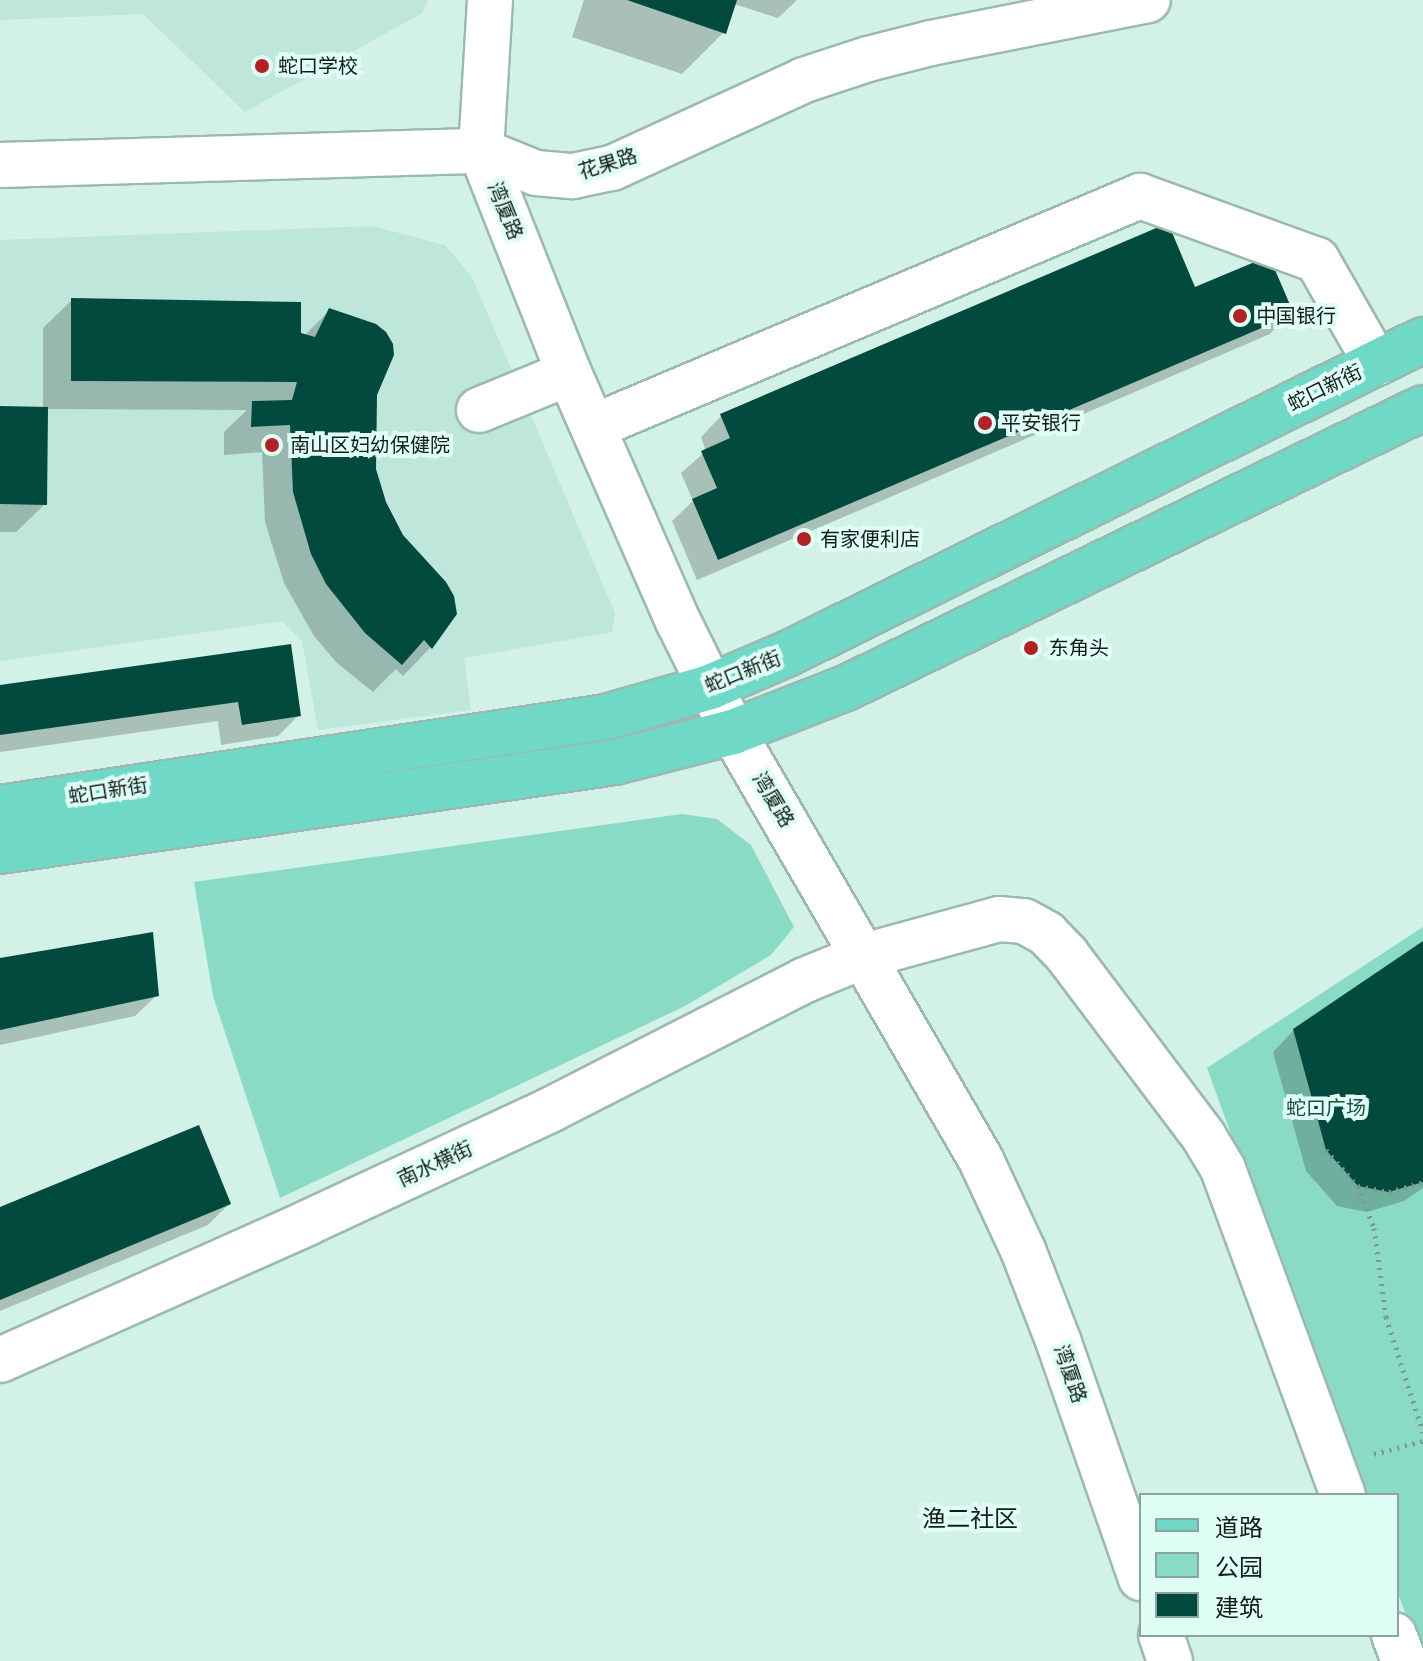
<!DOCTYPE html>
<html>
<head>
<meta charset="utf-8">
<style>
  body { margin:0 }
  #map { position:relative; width:1423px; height:1661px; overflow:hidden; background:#d2f1e7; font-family:Rubik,"Noto Sans SC",sans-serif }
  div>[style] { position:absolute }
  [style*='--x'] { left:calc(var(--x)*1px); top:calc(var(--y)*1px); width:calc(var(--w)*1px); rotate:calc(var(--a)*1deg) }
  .built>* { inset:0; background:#bee6db }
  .green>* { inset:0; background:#8adbc6 }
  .shadow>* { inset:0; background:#0003 }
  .building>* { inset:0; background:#014a3d }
  .path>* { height:5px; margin-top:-2.5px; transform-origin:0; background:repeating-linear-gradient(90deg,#7f958e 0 2px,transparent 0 8px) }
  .roads { filter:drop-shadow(2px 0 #9cb9b0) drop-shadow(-2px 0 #9cb9b0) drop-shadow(0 2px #9cb9b0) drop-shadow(0 -2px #9cb9b0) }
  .minor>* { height:44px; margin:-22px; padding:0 22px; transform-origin:22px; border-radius:22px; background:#fff }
  .major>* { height:44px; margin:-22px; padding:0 22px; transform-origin:22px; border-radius:22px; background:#70d8c6 }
  .dots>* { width:22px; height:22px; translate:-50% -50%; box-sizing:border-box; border:4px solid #dffef5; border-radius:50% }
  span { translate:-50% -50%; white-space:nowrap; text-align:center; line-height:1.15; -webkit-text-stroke:8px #dffef5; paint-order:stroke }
  .poi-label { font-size:20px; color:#131e1b }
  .left { translate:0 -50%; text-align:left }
  .street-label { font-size:20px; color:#131e1b }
  .park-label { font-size:20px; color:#1d4f43 }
  .quarter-label { font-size:24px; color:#131e1b }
  .legend { position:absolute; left:1139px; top:1493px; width:260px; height:144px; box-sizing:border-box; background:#dffef5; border:2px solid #8da49e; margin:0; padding:10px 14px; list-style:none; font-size:24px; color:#131e1b }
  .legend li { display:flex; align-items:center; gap:16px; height:40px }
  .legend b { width:40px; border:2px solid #8da49e }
</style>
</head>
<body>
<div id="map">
  <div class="built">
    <i style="clip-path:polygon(0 0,428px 0,422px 13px,245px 112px,143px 14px,0 20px)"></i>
    <i style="clip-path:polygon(372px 226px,445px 245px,472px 277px,615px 613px,612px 632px,464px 658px,471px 710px,318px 730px,302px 641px,282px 621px,0 661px,0 240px)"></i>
  </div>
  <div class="green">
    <i style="clip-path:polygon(682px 814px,717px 819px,751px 845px,794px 927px,771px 955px,685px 1006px,280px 1198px,213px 996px,194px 882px)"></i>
    <i style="clip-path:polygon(1423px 927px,1423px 1661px,1397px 1591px,1397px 1495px,1362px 1495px,1207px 1068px)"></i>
  </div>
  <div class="shadow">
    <i style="clip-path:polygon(584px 0,797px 0,778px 18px,734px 4px,724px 32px,682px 74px,572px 37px)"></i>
    <i style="clip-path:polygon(1194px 290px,1291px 313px,1270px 334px,697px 580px,672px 521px,693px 501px,681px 473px,706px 451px,701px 437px,721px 416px)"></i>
    <i style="clip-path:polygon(72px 300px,304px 336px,329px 311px,375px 394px,374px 469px,431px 647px,403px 676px,396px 669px,373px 692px,336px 662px,314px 636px,284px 583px,265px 522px,262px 452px,224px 455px,224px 432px,247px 410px,46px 409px,45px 504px,16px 532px,0 532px,0 408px,43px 409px,43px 328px)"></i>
    <i style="clip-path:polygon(290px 646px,299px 715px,278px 736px,221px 745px,218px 721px,0 752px,0 687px)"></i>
    <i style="clip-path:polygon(1423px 943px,1423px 1188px,1404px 1201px,1367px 1212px,1337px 1206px,1306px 1171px,1273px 1052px,1294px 1030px)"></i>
    <i style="clip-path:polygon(0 960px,157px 995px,135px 1016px,0 1045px)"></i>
    <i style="clip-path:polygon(229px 1204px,208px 1225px,0 1311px,0 1209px)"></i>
  </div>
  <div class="building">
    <i style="clip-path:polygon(627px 0,737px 0,726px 34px)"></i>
    <i style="clip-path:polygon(1168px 223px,1195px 287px,1269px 256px,1294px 314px,718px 560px,692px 499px,717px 488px,701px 451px,730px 438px,720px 414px)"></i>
    <i style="clip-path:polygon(71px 298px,301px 302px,301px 333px,315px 337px,329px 308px,376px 324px,386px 332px,393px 344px,394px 355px,377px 395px,376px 469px,386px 502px,403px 535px,446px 582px,454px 596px,457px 614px,432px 649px,424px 640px,402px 665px,365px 633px,326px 584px,311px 554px,293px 492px,290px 425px,251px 427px,252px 401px,292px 400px,297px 382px,71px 381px)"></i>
    <i style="clip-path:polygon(0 406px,48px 407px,47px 505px,0 504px)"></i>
    <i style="clip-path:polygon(291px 644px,301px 716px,242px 725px,238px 702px,0 735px,0 685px)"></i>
    <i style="clip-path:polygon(153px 932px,159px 996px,0 1030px,0 958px)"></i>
    <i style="clip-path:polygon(1423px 941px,1423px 1182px,1389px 1192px,1358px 1186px,1326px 1150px,1293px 1029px)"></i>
    <i style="clip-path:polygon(199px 1125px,231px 1204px,0 1300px,0 1207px)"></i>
  </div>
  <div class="path">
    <i style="--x:1326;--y:1150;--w:48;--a:48.4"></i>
    <i style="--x:1358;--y:1186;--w:32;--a:11"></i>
    <i style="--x:1389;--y:1192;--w:35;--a:-16"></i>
    <i style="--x:1358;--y:1186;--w:45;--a:69.1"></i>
    <i style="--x:1374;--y:1228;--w:90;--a:82.3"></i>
    <i style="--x:1386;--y:1317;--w:121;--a:72.2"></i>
    <i style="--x:1374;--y:1454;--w:51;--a:-14.9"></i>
  </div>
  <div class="roads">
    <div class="minor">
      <i style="--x:490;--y:0;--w:151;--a:93.4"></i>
      <i style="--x:481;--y:151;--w:239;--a:68.4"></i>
      <i style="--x:569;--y:373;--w:273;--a:66.3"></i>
      <i style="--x:679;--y:623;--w:122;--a:63.6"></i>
      <i style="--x:733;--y:732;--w:495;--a:59.9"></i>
      <i style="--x:981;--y:1160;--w:99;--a:65"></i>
      <i style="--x:1023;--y:1250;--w:100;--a:68.8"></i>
      <i style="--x:1059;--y:1343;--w:249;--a:70.8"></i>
      <i style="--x:0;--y:165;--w:481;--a:-1.7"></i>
      <i style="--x:481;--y:151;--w:59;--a:21.8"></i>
      <i style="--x:536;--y:173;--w:37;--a:5"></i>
      <i style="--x:573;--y:176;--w:40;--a:-12"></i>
      <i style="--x:612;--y:168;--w:211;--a:-24.6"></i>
      <i style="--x:804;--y:80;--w:67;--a:-18.2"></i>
      <i style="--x:868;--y:59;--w:65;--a:-14.3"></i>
      <i style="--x:931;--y:43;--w:221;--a:-11.2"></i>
      <i style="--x:479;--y:410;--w:97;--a:-22.3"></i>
      <i style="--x:593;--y:427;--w:594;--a:-22.89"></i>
      <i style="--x:1140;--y:196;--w:188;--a:19.9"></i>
      <i style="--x:1317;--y:260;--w:119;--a:60.2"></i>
      <i style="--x:0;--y:1360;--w:336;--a:-24"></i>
      <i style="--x:307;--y:1223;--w:268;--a:-24.9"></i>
      <i style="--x:550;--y:1110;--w:286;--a:-27"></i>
      <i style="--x:805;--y:980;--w:64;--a:-22.1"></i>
      <i style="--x:864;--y:956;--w:140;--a:-15.3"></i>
      <i style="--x:999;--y:919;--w:25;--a:5"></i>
      <i style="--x:1024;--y:921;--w:26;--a:29"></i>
      <i style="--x:1047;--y:934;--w:29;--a:46"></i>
      <i style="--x:1067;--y:955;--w:228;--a:53"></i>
      <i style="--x:1204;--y:1137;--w:37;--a:59"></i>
      <i style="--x:1223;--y:1169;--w:347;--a:69.8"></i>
      <i style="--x:1161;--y:1635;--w:28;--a:71"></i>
      <i style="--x:1394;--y:1635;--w:28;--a:69"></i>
    </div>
    <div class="major">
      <i style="--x:0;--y:808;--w:613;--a:-8.54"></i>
      <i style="--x:606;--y:717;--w:108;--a:-16.1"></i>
      <i style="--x:710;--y:687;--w:86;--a:-23.3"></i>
      <i style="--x:789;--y:653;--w:707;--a:-26.28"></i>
      <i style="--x:0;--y:851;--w:621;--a:-8.23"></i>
      <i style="--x:615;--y:762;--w:122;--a:-14.3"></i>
      <i style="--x:733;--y:732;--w:121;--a:-21.3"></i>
      <i style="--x:846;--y:688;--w:641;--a:-25.89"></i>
    </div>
  </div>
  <div class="dots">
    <i style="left:262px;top:66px;background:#b22125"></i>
    <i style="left:1240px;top:316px;background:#b22125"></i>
    <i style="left:985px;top:423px;background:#b22125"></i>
    <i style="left:272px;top:445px;background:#b22125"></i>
    <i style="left:804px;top:539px;background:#b22125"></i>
    <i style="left:1031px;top:648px;background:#b22125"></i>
  </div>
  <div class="poi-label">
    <span class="left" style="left:278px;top:66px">蛇口学校</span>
    <span class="left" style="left:1256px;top:316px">中国银行</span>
    <span class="left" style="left:1001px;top:423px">平安银行</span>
    <span class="left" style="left:290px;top:445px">南山区妇幼保健院</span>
    <span class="left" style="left:820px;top:539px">有家便利店</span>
    <span class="left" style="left:1049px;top:648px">东角头</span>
  </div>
  <div class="street-label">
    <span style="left:608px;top:164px;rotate:-17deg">花果路</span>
    <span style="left:505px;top:211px;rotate:68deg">湾厦路</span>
    <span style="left:1325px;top:388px;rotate:-26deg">蛇口新街</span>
    <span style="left:743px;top:672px;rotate:-22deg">蛇口新街</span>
    <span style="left:108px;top:791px;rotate:-9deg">蛇口新街</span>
    <span style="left:773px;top:800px;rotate:59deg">湾厦路</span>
    <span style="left:435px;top:1164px;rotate:-25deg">南水横街</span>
    <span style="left:1070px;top:1374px;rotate:71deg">湾厦路</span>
  </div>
  <div class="park-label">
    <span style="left:1326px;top:1108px">蛇口广场</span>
  </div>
  <div class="quarter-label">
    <span style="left:970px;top:1520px">渔二社区</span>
  </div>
  <ul class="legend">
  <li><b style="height:10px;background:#70d8c6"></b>道路</li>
  <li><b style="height:22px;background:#8adbc6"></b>公园</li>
  <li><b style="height:22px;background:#014a3d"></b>建筑</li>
  </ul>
</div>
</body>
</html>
